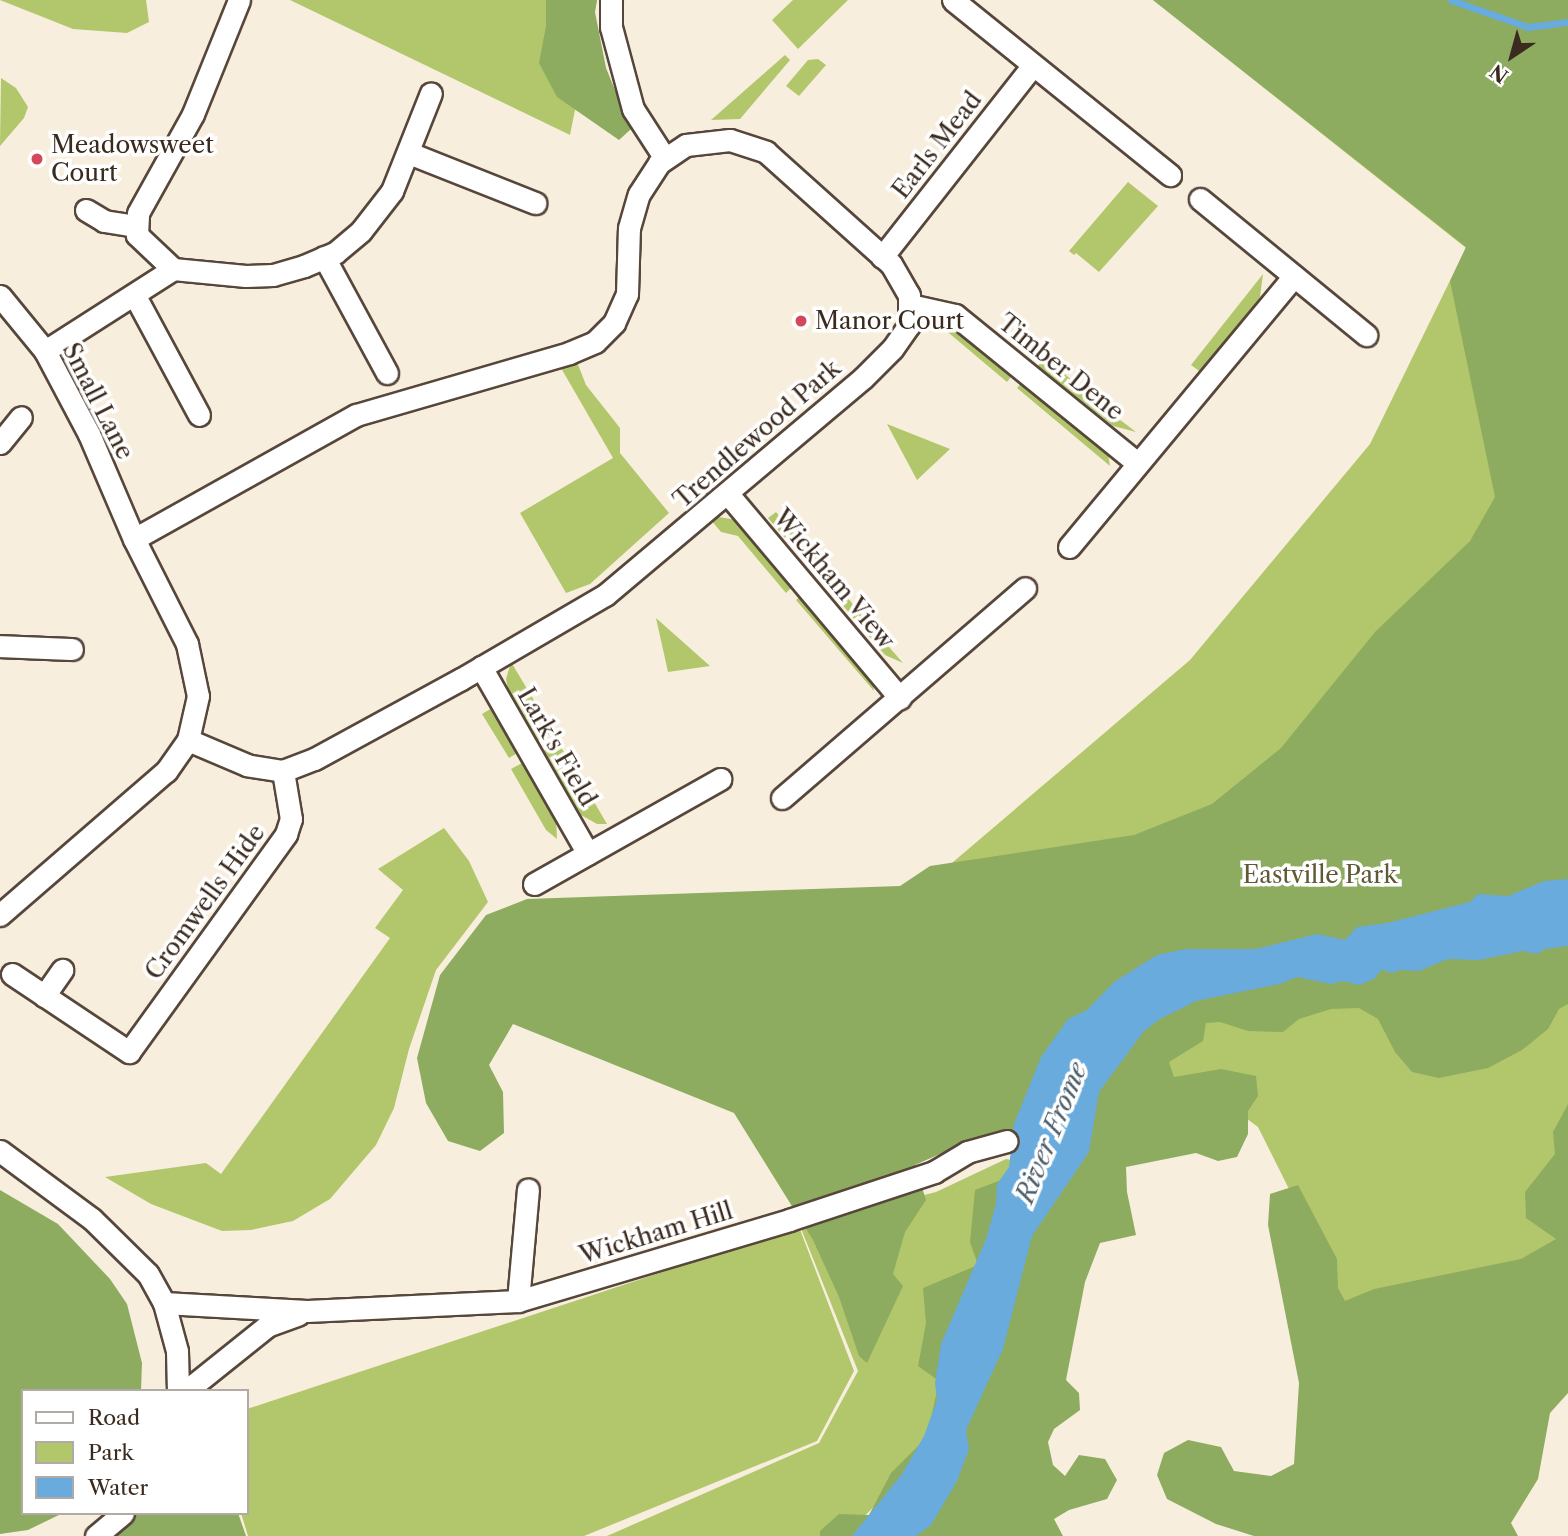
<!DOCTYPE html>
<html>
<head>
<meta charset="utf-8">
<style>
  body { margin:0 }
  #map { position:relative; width:1568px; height:1536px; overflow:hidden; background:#f8eede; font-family:"Libre Caslon Text",serif }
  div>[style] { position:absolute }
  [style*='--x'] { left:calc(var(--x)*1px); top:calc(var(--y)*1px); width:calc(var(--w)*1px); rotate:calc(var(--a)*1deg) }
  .green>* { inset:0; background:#b2c76b }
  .forest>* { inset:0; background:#8dac5f }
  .water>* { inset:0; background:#68abdc }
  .stream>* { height:7px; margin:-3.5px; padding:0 3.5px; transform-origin:3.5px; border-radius:3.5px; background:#68abdc }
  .roads { filter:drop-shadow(2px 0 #57473b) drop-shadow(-2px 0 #57473b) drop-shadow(0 2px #57473b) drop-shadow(0 -2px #57473b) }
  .street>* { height:21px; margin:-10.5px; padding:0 10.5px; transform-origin:10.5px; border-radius:10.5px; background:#fff }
  .dots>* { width:19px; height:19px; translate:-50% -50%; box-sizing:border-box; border:4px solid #fff; border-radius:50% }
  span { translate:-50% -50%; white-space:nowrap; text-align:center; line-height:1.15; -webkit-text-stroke:7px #fff; paint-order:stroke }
  .poi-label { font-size:24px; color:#3b2a1e }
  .left { translate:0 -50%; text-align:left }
  .street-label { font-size:24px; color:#3b2a1e }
  .park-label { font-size:24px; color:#5f5935 }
  .water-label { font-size:26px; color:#4d5e6a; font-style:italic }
  .legend { position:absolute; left:21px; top:1389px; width:228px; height:126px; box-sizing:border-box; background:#fff; border:2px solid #b1aaa5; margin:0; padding:9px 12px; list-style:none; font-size:21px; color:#3b2a1e }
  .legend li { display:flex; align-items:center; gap:14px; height:35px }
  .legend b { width:35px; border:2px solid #b1aaa5 }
  .north { position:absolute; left:1477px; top:21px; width:70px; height:70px; -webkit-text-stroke:5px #fff; paint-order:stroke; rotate:216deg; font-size:19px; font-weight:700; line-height:28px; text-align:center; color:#3b2a1e }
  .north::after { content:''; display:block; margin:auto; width:24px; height:32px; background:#3b2a1e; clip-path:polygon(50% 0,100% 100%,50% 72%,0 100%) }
</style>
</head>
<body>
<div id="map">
  <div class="green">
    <i style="clip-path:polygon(0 0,146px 0,149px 22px,127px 33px,73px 29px)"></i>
    <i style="clip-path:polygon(290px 0,597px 0,570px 135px)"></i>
    <i style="clip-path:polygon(793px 0,848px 0,798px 49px,772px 20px)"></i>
    <i style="clip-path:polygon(1153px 0,1568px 0,1568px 1326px,1380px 1498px,1315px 1241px,1258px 1127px,1231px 1107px,1167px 1119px,912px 897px,1190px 660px,1370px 444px,1466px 248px)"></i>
    <i style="clip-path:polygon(785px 55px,790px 60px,740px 119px,711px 120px)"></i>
    <i style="clip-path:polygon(818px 59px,826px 65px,799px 96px,786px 86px,808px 60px)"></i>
    <i style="clip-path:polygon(1px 78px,16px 88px,28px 107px,24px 118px,0 146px)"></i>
    <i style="clip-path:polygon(1128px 182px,1158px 206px,1099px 272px,1076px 253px,1074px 255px,1069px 251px)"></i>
    <i style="clip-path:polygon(1263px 274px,1260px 297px,1202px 373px,1191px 365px)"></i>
    <i style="clip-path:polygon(941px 321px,948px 323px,1014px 373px,1007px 382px,937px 323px)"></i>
    <i style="clip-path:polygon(1045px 357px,1102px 406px,1136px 432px,1113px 426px,1038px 366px)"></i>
    <i style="clip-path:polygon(577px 362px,586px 385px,620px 428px,620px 453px,669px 513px,590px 584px,566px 593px,520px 513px,613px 458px,561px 368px)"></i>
    <i style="clip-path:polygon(1024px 380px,1101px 444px,1108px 454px,1110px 466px,1017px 388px)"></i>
    <i style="clip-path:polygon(887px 424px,950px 449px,917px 480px)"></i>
    <i style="clip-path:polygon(776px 512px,823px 566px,815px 573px,768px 518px)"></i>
    <i style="clip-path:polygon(719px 517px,736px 520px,794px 585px,786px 593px,738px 536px,721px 532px,711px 520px)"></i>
    <i style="clip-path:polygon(830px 576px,869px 624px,903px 663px,885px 655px,823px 582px)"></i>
    <i style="clip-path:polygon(804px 593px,872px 680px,874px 691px,796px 600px)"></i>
    <i style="clip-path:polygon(656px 618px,710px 666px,668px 672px)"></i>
    <i style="clip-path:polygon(511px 662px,553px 732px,538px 741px,508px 689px,506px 679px)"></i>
    <i style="clip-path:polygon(492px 708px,519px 752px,509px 758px,482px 714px)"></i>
    <i style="clip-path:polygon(558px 743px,569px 759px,607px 824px,597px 824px,581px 815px,543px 751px)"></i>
    <i style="clip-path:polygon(524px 762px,556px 818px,557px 839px,546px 830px,511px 769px)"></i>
    <i style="clip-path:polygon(444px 828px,469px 861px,488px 902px,436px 970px,409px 1049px,394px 1108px,376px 1145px,330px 1199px,293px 1221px,251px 1230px,222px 1231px,151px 1204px,105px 1177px,206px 1163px,221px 1174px,390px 938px,375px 928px,403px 890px,378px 869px)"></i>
    <i style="clip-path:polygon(1006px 1159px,1033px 1164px,914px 1466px,845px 1536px,607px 1536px,819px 1443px,858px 1371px,800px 1226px,936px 1192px)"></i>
    <i style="clip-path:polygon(799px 1227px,854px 1371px,817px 1441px,584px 1536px,248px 1536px,241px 1513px,247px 1513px,247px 1409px)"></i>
  </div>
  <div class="forest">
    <i style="clip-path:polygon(546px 0,597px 0,595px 12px,606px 68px,631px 129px,619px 140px,557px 97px,539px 63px,546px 26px)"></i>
    <i style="clip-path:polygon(1153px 0,1568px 0,1568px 1004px,1559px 1009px,1548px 1029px,1522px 1050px,1488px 1068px,1439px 1078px,1412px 1072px,1395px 1052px,1378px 1019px,1359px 1008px,1331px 1009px,1299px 1019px,1283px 1032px,1248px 1031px,1220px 1022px,1206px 1023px,1203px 1041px,1169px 1062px,1174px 1077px,1221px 1069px,1256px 1076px,1258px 1096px,1248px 1111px,1248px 1134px,1237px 1157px,1218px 1161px,1196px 1153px,1126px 1167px,1127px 1192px,1136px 1235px,1100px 1243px,1085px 1282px,1066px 1380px,1079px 1393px,1080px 1410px,1054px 1429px,1048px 1442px,1053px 1465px,1065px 1476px,1079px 1455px,1105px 1459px,1117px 1480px,1107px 1499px,1069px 1510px,1054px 1519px,1063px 1536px,820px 1536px,820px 1531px,839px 1514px,869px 1515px,891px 1473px,927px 1437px,939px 1381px,918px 1366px,926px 1323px,923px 1288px,978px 1265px,970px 1242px,975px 1190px,1014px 1175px,1017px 1130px,951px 1149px,915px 1165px,926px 1200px,905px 1232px,893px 1274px,903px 1286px,867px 1363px,859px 1356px,839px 1297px,813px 1240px,734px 1113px,513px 1024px,489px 1065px,503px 1092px,504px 1133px,480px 1151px,448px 1141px,426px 1103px,417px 1058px,440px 975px,486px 915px,527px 899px,900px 886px,930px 866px,1134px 835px,1212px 804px,1281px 748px,1375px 632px,1470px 541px,1495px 497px,1450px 281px,1466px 247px)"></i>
    <i style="clip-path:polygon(1568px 1104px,1568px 1393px,1550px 1413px,1538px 1479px,1511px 1523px,1518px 1536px,1254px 1536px,1216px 1524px,1167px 1499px,1157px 1475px,1164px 1453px,1188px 1440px,1221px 1447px,1234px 1471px,1271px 1476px,1294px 1464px,1299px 1383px,1268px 1225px,1270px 1194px,1298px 1185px,1337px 1259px,1338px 1288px,1345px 1301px,1374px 1289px,1521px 1259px,1556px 1239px,1526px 1218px,1525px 1192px,1555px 1154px,1553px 1132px)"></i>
    <i style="clip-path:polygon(0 1190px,58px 1224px,110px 1279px,127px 1304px,142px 1363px,141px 1391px,23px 1391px,23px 1513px,63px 1513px,28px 1530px,0 1534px)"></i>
    <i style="clip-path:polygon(137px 1513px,238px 1513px,246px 1536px,113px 1536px)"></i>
  </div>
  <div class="water">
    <i style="clip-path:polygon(1568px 879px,1568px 946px,1545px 949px,1537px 954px,1523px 951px,1479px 960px,1448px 959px,1419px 971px,1400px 970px,1393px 973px,1381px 970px,1374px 979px,1359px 985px,1343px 981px,1331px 984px,1297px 977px,1280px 984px,1196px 1001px,1160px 1019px,1144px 1031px,1099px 1092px,1089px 1152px,1032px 1236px,1003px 1349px,966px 1430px,969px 1449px,957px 1481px,931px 1525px,916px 1536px,852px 1536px,902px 1474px,924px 1436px,937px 1400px,935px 1383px,941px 1344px,986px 1239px,996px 1204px,997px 1184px,1009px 1167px,1014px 1124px,1041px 1057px,1068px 1019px,1087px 1010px,1114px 982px,1157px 955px,1186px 949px,1256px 949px,1317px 934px,1345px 940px,1357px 927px,1387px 923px,1470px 902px,1478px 894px,1508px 896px,1544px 881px)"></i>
  </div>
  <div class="stream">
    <i style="--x:1451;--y:0;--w:82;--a:19.3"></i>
    <i style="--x:1528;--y:27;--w:40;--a:-7.1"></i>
  </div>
  <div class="roads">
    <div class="street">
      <i style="--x:611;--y:0;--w:27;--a:90"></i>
      <i style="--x:611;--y:27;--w:85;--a:75"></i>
      <i style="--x:633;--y:109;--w:57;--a:57.1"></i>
      <i style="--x:953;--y:0;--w:279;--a:38.9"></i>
      <i style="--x:409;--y:153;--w:136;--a:21.6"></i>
      <i style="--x:1200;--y:199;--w:215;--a:39.3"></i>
      <i style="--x:86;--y:210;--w:21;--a:31"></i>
      <i style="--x:104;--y:221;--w:33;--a:9"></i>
      <i style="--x:324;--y:257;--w:132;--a:61.5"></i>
      <i style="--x:882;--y:257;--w:244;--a:-51.8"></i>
      <i style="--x:173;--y:269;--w:50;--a:-136.6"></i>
      <i style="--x:137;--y:235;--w:22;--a:-87"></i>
      <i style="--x:138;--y:213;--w:113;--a:-60.9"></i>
      <i style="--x:193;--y:114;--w:123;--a:-68"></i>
      <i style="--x:0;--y:296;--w:71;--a:50.7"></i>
      <i style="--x:45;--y:351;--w:94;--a:62.1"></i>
      <i style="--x:89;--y:434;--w:114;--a:66.8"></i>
      <i style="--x:134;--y:539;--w:118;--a:63.2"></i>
      <i style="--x:187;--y:644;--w:53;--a:78.1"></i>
      <i style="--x:198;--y:696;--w:45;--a:102.8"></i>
      <i style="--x:188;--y:740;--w:38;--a:125"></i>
      <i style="--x:166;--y:771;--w:220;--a:139.1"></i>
      <i style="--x:135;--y:296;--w:135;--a:61.7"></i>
      <i style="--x:910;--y:305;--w:46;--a:12.5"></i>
      <i style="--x:955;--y:315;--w:235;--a:39.1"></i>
      <i style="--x:45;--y:351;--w:152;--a:-32.6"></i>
      <i style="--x:173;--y:269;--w:73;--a:5.5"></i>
      <i style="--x:246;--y:276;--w:27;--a:-2"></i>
      <i style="--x:273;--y:275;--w:32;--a:-16"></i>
      <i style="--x:304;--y:266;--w:34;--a:-23"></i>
      <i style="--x:335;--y:253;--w:34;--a:-40"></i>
      <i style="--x:361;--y:231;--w:51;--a:-52.2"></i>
      <i style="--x:392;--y:191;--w:105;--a:-68.3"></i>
      <i style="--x:0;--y:443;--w:33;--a:-51"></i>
      <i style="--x:728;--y:494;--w:267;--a:49.9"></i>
      <i style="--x:134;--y:539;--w:254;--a:-29.2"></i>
      <i style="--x:356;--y:415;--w:222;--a:-16.2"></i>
      <i style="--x:569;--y:353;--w:28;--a:-23"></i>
      <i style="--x:595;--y:342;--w:27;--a:-45"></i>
      <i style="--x:614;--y:323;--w:32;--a:-66"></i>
      <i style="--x:627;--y:294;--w:66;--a:-88.3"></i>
      <i style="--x:629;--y:228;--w:35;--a:-74"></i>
      <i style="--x:639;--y:194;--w:37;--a:-57"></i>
      <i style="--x:659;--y:163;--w:32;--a:-34"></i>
      <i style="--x:686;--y:145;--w:44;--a:-6.5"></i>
      <i style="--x:730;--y:140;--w:38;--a:18"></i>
      <i style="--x:766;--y:152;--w:168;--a:41.9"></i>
      <i style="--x:891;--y:264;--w:36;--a:60"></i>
      <i style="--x:909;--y:295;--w:30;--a:90"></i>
      <i style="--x:909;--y:325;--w:29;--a:125"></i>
      <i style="--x:892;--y:349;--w:41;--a:135"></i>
      <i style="--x:863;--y:378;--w:337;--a:139.9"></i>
      <i style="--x:605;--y:595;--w:167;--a:149.7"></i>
      <i style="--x:461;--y:679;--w:167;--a:151.4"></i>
      <i style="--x:314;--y:759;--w:33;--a:159"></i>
      <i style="--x:283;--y:771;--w:36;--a:-171"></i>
      <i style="--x:247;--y:765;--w:64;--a:-157"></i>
      <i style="--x:1069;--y:547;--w:352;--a:-50.3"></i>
      <i style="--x:0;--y:646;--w:72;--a:2.4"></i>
      <i style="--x:481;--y:667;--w:215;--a:60.2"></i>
      <i style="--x:782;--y:798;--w:321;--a:-40.8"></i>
      <i style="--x:534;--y:884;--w:214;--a:-29.4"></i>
      <i style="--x:12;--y:974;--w:141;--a:33.7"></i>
      <i style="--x:129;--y:1052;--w:269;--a:-54.2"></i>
      <i style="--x:286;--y:834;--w:16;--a:-72"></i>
      <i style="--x:291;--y:819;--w:49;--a:-99.5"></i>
      <i style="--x:44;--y:996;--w:32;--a:-55"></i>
      <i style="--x:0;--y:1151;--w:114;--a:36.5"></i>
      <i style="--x:92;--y:1219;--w:78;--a:44.5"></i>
      <i style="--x:148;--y:1274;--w:33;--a:61"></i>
      <i style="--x:164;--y:1303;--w:50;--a:74.8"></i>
      <i style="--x:177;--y:1351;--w:40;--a:88.6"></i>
      <i style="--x:518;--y:1301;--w:112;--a:-84.9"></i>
      <i style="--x:164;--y:1303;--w:143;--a:3.2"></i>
      <i style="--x:307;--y:1311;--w:211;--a:-2.7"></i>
      <i style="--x:518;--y:1301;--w:283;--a:-16.6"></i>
      <i style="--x:789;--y:1220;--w:153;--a:-18.3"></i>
      <i style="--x:934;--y:1172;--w:39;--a:-31"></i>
      <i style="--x:967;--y:1152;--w:41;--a:-15.4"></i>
      <i style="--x:186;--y:1391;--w:104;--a:-38.7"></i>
      <i style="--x:267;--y:1326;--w:33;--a:-20"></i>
      <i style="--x:96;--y:1536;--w:35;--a:-40"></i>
    </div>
  </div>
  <div class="dots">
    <i style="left:37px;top:159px;background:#d1495b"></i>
    <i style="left:801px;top:321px;background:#d1495b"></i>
  </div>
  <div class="poi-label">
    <span class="left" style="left:51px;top:159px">Meadowsweet<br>Court</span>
    <span class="left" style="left:815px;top:321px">Manor Court</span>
  </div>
  <div class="street-label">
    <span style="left:937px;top:145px;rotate:-52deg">Earls Mead</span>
    <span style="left:1061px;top:367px;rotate:39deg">Timber Dene</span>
    <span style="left:98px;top:401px;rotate:63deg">Small Lane</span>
    <span style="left:757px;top:434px;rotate:-41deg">Trendlewood Park</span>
    <span style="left:834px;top:579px;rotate:50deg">Wickham View</span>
    <span style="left:557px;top:747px;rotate:60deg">Lark's Field</span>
    <span style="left:205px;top:902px;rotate:-54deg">Cromwells Hide</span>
    <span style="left:656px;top:1233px;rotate:-17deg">Wickham Hill</span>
  </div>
  <div class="park-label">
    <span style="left:1320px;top:875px">Eastville Park</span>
  </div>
  <div class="water-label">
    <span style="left:1052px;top:1133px;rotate:-68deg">River Frome</span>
  </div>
  <ul class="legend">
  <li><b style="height:9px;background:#fff"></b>Road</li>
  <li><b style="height:19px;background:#b2c76b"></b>Park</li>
  <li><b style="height:19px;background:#68abdc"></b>Water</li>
  </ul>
  <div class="north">N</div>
</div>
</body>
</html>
